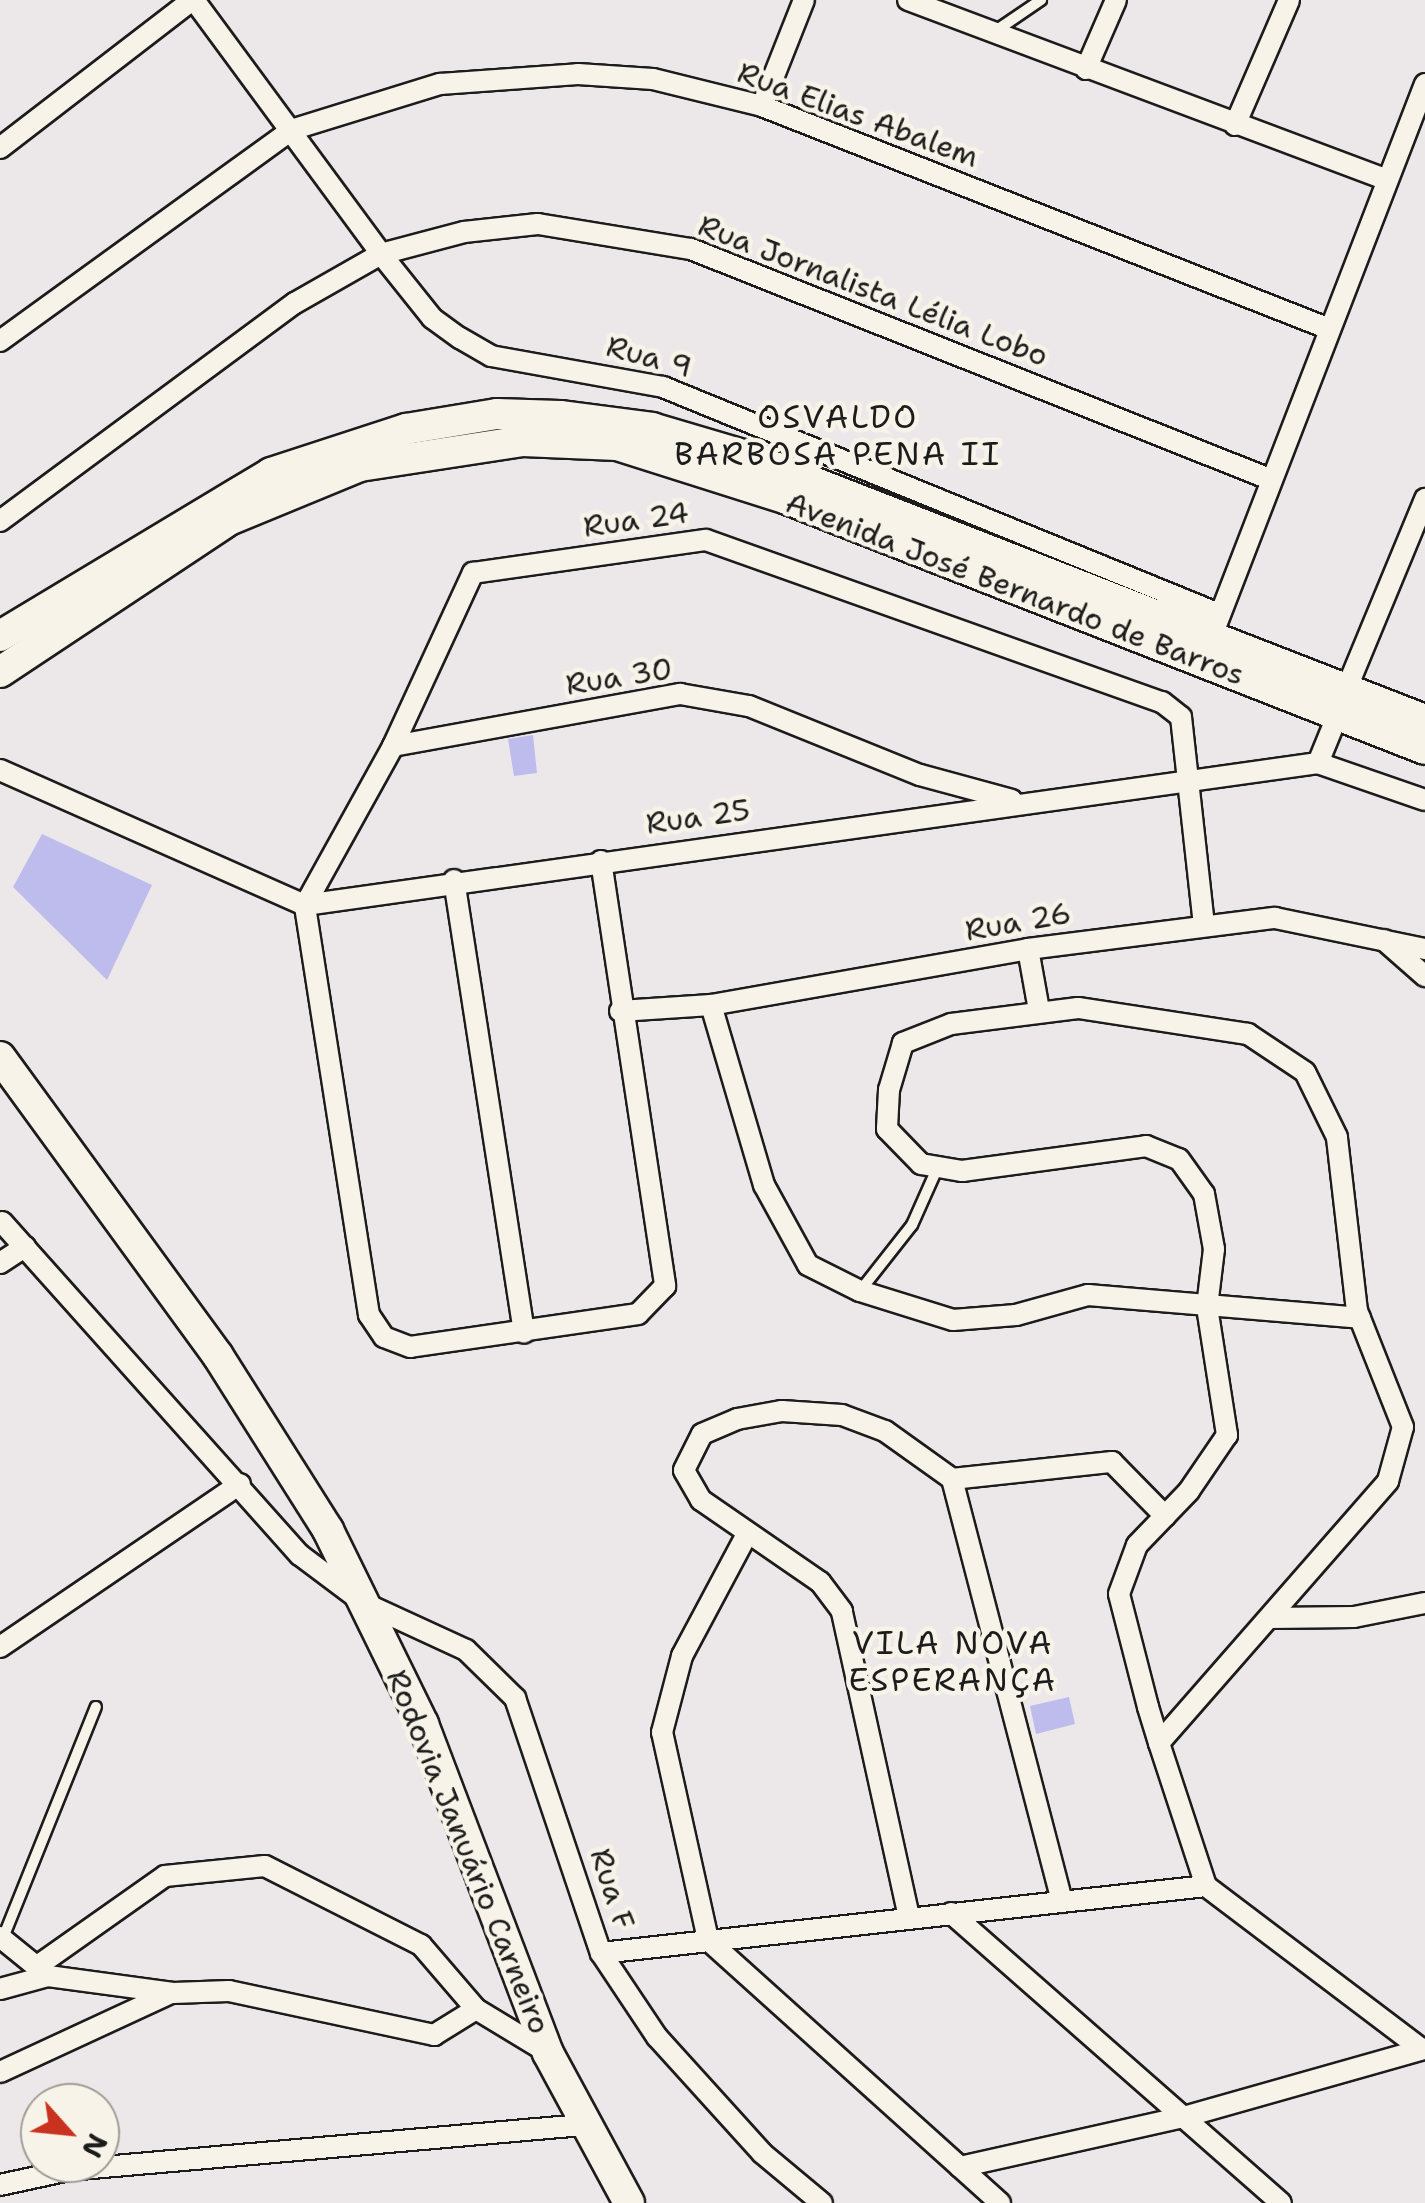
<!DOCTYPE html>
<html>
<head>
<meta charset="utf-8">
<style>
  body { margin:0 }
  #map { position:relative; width:1425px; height:2203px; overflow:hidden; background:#ece8e9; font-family:"Shantell Sans",sans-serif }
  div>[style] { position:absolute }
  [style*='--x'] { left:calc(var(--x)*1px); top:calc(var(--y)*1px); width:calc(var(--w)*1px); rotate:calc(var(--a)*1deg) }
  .building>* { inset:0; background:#bebbed }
  .roads { filter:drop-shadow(2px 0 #1c1c1c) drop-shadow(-2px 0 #1c1c1c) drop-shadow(0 2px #1c1c1c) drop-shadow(0 -2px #1c1c1c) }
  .lane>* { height:10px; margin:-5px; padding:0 5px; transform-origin:5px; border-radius:5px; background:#f7f3e8 }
  .street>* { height:20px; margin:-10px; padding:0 10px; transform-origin:10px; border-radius:10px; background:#f7f3e8 }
  .secondary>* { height:30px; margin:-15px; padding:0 15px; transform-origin:15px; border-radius:15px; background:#f7f3e8 }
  span { translate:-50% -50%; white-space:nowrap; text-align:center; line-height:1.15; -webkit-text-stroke:9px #f7f3e8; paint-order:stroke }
  .street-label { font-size:30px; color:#1c1c1c }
  .neighbourhood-label { font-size:32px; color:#1c1c1c; letter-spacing:2.5px }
  .north { position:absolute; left:20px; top:2083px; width:100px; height:100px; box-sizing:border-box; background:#f7f3e8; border:2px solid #9f9d96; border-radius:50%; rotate:117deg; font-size:28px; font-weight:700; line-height:40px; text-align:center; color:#1c1c1c }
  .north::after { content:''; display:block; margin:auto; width:35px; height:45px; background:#c8321e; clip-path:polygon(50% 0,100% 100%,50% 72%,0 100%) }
</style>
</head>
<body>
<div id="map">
  <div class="building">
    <i style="clip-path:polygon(533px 735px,537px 773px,514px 776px,508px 739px)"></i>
    <i style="clip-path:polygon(42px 834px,152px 885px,107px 980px,13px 887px)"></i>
    <i style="clip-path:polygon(1069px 1697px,1075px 1724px,1036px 1734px,1030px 1706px)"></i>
  </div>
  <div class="roads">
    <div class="lane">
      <i style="--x:994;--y:32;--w:57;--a:-34.2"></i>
      <i style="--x:860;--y:1291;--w:84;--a:-51.8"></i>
      <i style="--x:912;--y:1225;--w:59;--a:-66"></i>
      <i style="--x:3;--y:1938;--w:249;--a:-68.1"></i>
    </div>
    <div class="street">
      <i style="--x:194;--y:0;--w:315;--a:53.6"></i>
      <i style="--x:381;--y:254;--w:82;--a:51.4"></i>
      <i style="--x:432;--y:318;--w:34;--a:36"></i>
      <i style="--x:460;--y:338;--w:36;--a:30"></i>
      <i style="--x:491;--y:356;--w:175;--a:10.2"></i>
      <i style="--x:663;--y:387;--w:601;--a:22.21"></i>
      <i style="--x:908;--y:0;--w:509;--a:20.57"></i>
      <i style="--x:1086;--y:69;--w:75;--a:-66.5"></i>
      <i style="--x:762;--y:106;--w:114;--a:-68.4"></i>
      <i style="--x:1235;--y:125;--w:136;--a:-66.6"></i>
      <i style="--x:0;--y:148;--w:242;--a:-37.6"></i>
      <i style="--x:0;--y:341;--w:359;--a:-35.9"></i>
      <i style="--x:291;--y:130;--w:156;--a:-17.2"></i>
      <i style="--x:440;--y:84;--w:138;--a:-4.1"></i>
      <i style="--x:578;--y:74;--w:75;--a:3.8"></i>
      <i style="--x:653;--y:79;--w:112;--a:13.9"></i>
      <i style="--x:762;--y:106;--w:607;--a:21.45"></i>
      <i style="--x:0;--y:521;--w:367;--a:-36.5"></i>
      <i style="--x:295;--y:303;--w:99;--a:-29.7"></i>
      <i style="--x:381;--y:254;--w:86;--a:-14.8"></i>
      <i style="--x:464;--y:232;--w:74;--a:-6.2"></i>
      <i style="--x:538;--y:224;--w:155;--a:9.3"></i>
      <i style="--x:691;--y:249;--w:625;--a:21.68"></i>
      <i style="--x:1215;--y:628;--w:583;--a:-68.89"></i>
      <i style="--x:1346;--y:690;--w:207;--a:-67.5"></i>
      <i style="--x:393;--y:746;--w:292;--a:-10.3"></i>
      <i style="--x:680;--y:694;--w:70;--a:9.9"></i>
      <i style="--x:749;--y:706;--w:184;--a:22"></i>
      <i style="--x:920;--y:775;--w:95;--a:15.2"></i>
      <i style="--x:1318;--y:763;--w:53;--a:-67.8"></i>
      <i style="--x:0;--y:770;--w:334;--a:23.9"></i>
      <i style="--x:305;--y:905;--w:1023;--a:-7.98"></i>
      <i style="--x:1318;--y:763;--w:113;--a:19.1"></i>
      <i style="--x:601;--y:861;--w:430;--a:81.4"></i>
      <i style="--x:665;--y:1286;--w:39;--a:134"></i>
      <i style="--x:638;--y:1314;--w:230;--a:171.8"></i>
      <i style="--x:410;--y:1347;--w:28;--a:-159"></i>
      <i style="--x:384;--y:1337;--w:27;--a:-124"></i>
      <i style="--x:369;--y:1315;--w:415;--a:-98.9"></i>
      <i style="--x:305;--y:905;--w:182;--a:-61"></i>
      <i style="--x:393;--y:746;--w:191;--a:-65.2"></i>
      <i style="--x:473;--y:573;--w:235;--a:-8.1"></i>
      <i style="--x:706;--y:540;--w:484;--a:19.6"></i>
      <i style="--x:1162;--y:702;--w:24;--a:38"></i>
      <i style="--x:1181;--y:717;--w:208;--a:83.7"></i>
      <i style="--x:454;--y:880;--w:458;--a:81.2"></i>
      <i style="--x:1384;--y:940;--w:55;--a:41.3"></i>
      <i style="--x:1028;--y:949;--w:62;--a:79.8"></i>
      <i style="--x:711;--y:1005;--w:188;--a:73.6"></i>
      <i style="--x:764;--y:1185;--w:91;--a:61.2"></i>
      <i style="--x:808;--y:1265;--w:58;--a:26.6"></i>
      <i style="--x:860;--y:1291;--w:97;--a:17.3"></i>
      <i style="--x:953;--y:1320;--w:63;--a:-4.5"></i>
      <i style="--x:1016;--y:1315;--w:75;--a:-15.5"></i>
      <i style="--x:1088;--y:1295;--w:273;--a:4.8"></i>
      <i style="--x:620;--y:1011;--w:91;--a:-3.8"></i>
      <i style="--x:711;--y:1005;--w:322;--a:-10"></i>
      <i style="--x:1028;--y:949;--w:249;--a:-7.2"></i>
      <i style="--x:1275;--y:918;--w:153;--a:11.7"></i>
      <i style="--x:2;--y:1222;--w:447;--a:48.2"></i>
      <i style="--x:300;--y:1555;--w:80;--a:36.9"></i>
      <i style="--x:364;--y:1603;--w:112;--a:24.7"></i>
      <i style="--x:466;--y:1650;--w:69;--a:44.4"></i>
      <i style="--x:515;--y:1698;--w:269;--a:71.4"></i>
      <i style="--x:601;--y:1953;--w:101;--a:56.3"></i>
      <i style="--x:657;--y:2037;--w:156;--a:47.8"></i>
      <i style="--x:762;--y:2153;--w:78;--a:39.8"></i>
      <i style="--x:0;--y:1263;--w:30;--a:-33"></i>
      <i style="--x:952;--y:1479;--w:161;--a:-6.1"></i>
      <i style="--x:1112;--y:1462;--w:76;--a:45.5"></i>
      <i style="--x:746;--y:1536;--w:136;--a:118.1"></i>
      <i style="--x:682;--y:1656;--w:79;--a:104.7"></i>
      <i style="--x:662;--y:1732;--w:213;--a:77.5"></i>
      <i style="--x:708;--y:1940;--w:393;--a:42"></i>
      <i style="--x:1270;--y:1618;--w:84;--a:-0.7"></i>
      <i style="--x:1354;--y:1617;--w:72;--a:-11.2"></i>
      <i style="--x:0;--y:1647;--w:290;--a:-34.2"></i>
      <i style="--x:1159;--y:1743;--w:348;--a:-48.8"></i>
      <i style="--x:1388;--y:1481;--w:56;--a:-74.5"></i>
      <i style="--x:1403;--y:1427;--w:125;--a:-111.6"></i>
      <i style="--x:1357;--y:1311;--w:175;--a:-96.6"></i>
      <i style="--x:1337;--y:1137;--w:72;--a:-116.2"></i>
      <i style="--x:1305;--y:1072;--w:69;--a:-146.3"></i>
      <i style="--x:1248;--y:1034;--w:172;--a:-171.3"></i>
      <i style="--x:1078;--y:1008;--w:128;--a:172.8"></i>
      <i style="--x:951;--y:1024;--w:52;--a:158.4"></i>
      <i style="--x:903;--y:1043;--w:49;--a:106.6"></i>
      <i style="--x:889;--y:1090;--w:39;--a:93"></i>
      <i style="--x:887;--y:1129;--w:49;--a:45.8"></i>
      <i style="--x:921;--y:1164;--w:42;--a:9.7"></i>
      <i style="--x:962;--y:1171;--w:186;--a:-7.7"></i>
      <i style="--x:1146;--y:1146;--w:35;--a:22"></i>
      <i style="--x:1179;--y:1159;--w:43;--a:54.5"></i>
      <i style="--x:1204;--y:1194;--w:56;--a:79.7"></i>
      <i style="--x:1214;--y:1249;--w:58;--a:96.9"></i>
      <i style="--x:1207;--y:1307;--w:130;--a:81.1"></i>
      <i style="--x:1227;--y:1435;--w:68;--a:124.2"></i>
      <i style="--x:1189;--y:1491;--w:75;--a:133.9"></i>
      <i style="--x:1137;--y:1545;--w:52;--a:110.2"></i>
      <i style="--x:1119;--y:1594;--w:117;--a:75.6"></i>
      <i style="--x:1148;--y:1707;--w:38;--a:73"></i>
      <i style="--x:1159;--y:1743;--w:151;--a:71.8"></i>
      <i style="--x:1206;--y:1886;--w:268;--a:37.1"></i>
      <i style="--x:951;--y:1913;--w:439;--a:41.3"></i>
      <i style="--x:909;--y:1917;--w:313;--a:-102.4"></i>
      <i style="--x:842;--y:1611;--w:36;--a:-127"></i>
      <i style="--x:820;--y:1582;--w:145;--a:-145.4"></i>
      <i style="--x:701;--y:1500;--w:34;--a:-120"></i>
      <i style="--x:684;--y:1470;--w:40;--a:-63.4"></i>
      <i style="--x:702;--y:1434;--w:38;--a:-23"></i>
      <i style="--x:737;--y:1419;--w:46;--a:-10.1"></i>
      <i style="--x:782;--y:1411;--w:60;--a:3.8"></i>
      <i style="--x:842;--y:1415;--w:46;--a:20.4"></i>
      <i style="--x:885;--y:1431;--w:82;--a:35.6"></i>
      <i style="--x:952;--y:1479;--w:437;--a:75.4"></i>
      <i style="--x:0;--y:1937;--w:62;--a:39.1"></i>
      <i style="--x:48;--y:1976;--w:126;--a:7.7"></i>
      <i style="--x:173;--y:1993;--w:56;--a:-2"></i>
      <i style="--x:229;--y:1991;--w:210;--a:12.1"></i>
      <i style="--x:434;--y:2035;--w:49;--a:-31.8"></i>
      <i style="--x:601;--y:1953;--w:609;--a:-6.32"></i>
      <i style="--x:36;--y:1967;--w:158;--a:-35.2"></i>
      <i style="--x:165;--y:1876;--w:100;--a:-5.7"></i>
      <i style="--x:265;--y:1866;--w:175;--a:26.9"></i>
      <i style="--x:421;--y:1945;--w:84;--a:49.3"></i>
      <i style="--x:476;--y:2009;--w:83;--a:31.2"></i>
      <i style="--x:0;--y:1989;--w:50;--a:-15.2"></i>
      <i style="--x:0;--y:2072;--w:188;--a:-24.8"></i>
      <i style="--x:960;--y:2167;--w:230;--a:-12.6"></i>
      <i style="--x:1184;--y:2117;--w:250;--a:-15.8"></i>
      <i style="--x:0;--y:2185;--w:71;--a:-12.3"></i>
      <i style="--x:69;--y:2170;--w:515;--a:-5.01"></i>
    </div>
    <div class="secondary">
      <i style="--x:0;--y:636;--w:316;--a:-31"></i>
      <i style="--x:271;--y:473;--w:142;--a:-18.1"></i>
      <i style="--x:406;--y:429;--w:92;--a:-9.4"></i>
      <i style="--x:497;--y:414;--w:63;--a:1.8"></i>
      <i style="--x:560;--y:416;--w:93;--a:7.4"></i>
      <i style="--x:652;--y:428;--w:98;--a:16.6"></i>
      <i style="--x:746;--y:456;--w:729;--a:21.25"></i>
      <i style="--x:0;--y:672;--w:275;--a:-33.6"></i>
      <i style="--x:229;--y:520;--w:142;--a:-22.4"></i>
      <i style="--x:360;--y:466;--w:165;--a:-8.7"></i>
      <i style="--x:523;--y:441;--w:94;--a:2.4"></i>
      <i style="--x:617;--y:445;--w:178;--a:17.6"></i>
      <i style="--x:787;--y:499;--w:685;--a:21.4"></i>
      <i style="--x:0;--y:1057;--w:370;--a:53.9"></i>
      <i style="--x:218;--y:1356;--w:206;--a:57.7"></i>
      <i style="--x:328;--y:1530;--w:216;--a:63.9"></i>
      <i style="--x:423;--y:1724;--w:352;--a:69.2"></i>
      <i style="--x:548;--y:2053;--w:170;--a:61.6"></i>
    </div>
  </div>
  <div class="street-label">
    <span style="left:858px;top:115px;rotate:20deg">Rua Elias Abalem</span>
    <span style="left:873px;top:291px;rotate:21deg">Rua Jornalista Lélia Lobo</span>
    <span style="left:649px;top:357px;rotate:15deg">Rua 9</span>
    <span style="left:636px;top:520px;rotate:-8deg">Rua 24</span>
    <span style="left:1015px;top:589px;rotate:21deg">Avenida José Bernardo de Barros</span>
    <span style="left:619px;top:677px;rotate:-9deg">Rua 30</span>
    <span style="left:698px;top:817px;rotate:-8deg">Rua 25</span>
    <span style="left:1018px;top:922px;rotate:-10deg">Rua 26</span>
    <span style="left:468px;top:1852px;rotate:68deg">Rodovia Januário Carneiro</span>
    <span style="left:612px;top:1889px;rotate:72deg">Rua F</span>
  </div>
  <div class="neighbourhood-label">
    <span style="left:838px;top:436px">OSVALDO<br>BARBOSA PENA II</span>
    <span style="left:953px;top:1662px">VILA NOVA<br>ESPERANÇA</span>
  </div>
  <div class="north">N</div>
</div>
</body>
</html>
